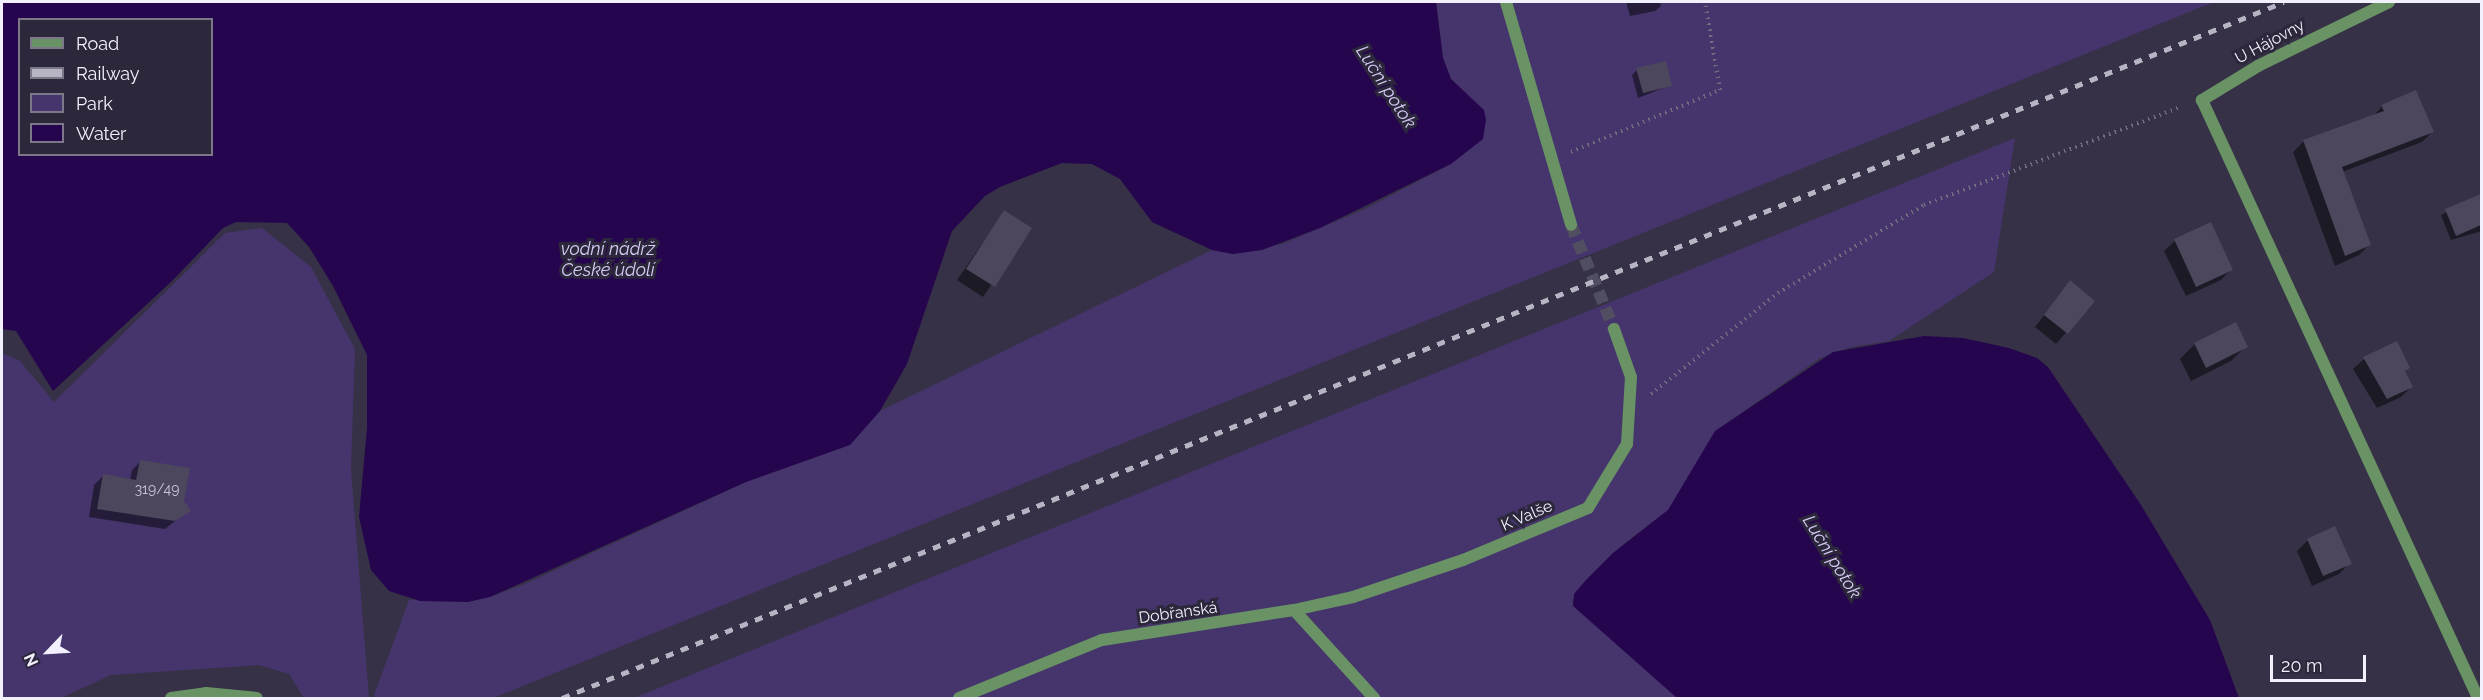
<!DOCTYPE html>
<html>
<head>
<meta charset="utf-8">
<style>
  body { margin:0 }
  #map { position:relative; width:2483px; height:700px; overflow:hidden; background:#363146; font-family:Raleway,sans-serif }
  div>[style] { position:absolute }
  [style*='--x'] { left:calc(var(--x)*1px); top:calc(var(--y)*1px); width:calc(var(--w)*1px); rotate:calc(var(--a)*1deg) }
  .green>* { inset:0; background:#46356c }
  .water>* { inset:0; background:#26054f }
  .shadow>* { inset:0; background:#0007 }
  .building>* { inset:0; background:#4d475d }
  .minor-tunnel>* { height:12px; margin-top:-6px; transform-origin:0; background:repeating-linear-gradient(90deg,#524e62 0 12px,transparent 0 18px) }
  .path>* { height:4px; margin-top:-2px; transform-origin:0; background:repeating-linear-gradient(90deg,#716d80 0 1.5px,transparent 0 6px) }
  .minor>* { height:12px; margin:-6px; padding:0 6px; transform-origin:6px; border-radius:6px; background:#699265 }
  .tertiary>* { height:12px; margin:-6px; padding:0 6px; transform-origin:6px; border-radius:6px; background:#699265 }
  .rail>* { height:4.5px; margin-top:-2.25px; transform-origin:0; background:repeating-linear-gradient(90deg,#b7b4c4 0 8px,transparent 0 16px) }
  span { translate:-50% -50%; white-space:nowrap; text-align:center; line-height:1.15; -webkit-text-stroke:6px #2c273b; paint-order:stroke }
  .number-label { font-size:14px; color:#cac6d6 }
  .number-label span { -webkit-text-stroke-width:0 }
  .street-label { font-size:16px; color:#f3f0fe }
  .water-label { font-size:18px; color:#d6ccf7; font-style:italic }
  .frame { position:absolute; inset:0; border:3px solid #f3f0fe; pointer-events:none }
  .legend { position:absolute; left:18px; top:18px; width:195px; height:138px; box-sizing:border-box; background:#2c273b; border:2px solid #7c7789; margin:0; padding:8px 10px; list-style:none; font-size:18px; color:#f3f0fe }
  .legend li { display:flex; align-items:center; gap:12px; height:30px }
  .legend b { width:30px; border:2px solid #7c7789 }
  .north { position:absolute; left:18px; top:622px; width:60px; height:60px; -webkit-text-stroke:4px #2c273b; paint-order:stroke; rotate:245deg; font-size:16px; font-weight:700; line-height:24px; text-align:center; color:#f3f0fe }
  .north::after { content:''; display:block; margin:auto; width:21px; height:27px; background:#f3f0fe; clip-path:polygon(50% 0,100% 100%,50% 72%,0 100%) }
  .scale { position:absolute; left:2270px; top:655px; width:96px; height:27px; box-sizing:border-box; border:3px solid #f3f0fe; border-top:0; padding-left:8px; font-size:18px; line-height:21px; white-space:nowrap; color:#f3f0fe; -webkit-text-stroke:4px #2c273b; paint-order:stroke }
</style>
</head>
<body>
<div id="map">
  <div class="green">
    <i style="clip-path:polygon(1436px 2px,2214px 2px,493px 698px,373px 698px,409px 600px,490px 597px,525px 584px,746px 482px,849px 445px,880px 411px,1212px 250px,1233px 254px,1282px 244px,1365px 209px,1451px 164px,1473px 100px,1451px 79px,1443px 58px)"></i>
    <i style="clip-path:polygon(2015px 138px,1994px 272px,1889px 341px,1851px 347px,1820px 358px,1727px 423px,1668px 510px,1625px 543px,1572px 602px,1677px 698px,634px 698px)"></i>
    <i style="clip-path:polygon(262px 228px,311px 267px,355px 349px,351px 469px,369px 698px,304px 698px,289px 674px,259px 665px,111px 675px,61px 698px,2px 698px,2px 353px,20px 361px,54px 402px,225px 233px)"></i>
  </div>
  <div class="water">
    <i style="clip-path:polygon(evenodd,2px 2px,1436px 2px,1443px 58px,1451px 79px,1484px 110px,1486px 120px,1483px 139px,1451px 164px,1320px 228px,1262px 250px,1233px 254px,1212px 250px,1152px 222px,1120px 179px,1092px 164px,1062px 163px,1000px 187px,985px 196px,952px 231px,907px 364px,880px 411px,850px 445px,746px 482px,490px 597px,468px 602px,420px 601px,389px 591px,371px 570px,359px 517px,367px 428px,367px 355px,333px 286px,309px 247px,287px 223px,236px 222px,223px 228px,172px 281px,53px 391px,16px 331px,2px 329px,2px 2px,20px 20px,212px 20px,212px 154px,20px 154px,20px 20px)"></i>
    <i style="clip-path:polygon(1924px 336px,1963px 338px,2009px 348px,2037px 358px,2048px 367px,2141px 505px,2210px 620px,2239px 698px,1677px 698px,1573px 606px,1574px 594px,1586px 580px,1613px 553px,1668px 510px,1715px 431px,1833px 352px)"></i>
  </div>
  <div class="shadow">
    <i style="clip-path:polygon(1626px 2px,1660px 2px,1661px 6px,1655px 11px,1630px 16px)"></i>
    <i style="clip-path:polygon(1637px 70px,1671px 85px,1638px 98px,1632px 75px)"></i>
    <i style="clip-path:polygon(2382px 106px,2432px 132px,2422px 142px,2342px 172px,2369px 245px,2359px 255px,2335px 266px,2293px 152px,2303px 142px,2373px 117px)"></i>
    <i style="clip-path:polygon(2476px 198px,2482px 212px,2482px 231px,2451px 240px,2441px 215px)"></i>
    <i style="clip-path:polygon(1004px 212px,1030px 228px,983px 297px,957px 280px)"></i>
    <i style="clip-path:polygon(2175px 241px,2232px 269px,2221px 280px,2186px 296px,2164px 251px)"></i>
    <i style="clip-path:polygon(2070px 282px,2093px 301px,2056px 344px,2035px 327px)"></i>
    <i style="clip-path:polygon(2397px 343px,2408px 368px,2404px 372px,2411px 387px,2401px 397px,2377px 408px,2353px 369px,2364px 359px)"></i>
    <i style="clip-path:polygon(2195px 344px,2246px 346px,2231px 361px,2191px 381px,2180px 359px)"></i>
    <i style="clip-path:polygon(141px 461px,189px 510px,165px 529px,89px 517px,94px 485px,103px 476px,130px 480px,132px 470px)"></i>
    <i style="clip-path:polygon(2308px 540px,2350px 563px,2339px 574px,2312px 586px,2297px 551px)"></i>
  </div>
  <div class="building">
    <i style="clip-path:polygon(1666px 61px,1672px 86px,1643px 93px,1636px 68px)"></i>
    <i style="clip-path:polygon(2416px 90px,2434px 132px,2342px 167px,2371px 245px,2345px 256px,2303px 140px,2384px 111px,2381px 105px)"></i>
    <i style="clip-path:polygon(2481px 194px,2481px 225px,2456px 236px,2445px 209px)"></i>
    <i style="clip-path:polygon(1004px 210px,1032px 228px,995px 287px,966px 269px)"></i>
    <i style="clip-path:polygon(2211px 222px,2233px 270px,2196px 287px,2174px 239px)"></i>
    <i style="clip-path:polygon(2070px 280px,2095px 301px,2068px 334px,2044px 315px)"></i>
    <i style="clip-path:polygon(2236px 322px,2248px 347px,2206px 368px,2194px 343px)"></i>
    <i style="clip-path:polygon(2397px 341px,2410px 368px,2405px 371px,2413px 387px,2387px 399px,2363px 357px)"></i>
    <i style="clip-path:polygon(140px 460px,190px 468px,184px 501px,191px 511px,175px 521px,97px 509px,103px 474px,136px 480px)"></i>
    <i style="clip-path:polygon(2335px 526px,2352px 564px,2323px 576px,2307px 539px)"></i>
  </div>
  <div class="minor-tunnel">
    <i style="--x:1571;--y:225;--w:113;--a:67.5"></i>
  </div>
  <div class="path">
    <i style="--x:1571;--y:152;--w:161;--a:-22.6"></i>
    <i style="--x:1720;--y:90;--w:89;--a:-99.7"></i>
    <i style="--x:1651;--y:394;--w:162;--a:-38.5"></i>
    <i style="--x:1778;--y:293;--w:170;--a:-31.1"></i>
    <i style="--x:1924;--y:205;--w:275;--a:-20.9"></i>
  </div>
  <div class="minor">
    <i style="--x:1506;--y:2;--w:232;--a:73.7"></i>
    <i style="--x:2389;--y:2;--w:146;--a:154"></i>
    <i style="--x:2258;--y:66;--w:66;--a:148.7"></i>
    <i style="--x:2202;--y:100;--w:659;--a:65.22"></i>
    <i style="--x:1294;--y:610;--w:60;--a:-12.4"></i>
    <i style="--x:1353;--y:597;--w:116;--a:-18.6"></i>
    <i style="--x:1463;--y:560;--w:135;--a:-22.6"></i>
    <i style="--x:1588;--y:508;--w:75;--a:-58.6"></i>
    <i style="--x:1627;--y:444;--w:67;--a:-86.6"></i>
    <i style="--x:1631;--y:377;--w:51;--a:-109.5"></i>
  </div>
  <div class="tertiary">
    <i style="--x:171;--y:698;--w:35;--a:-8"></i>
    <i style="--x:206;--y:693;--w:51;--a:5.6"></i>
    <i style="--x:959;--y:698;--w:154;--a:-22.1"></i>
    <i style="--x:1102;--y:640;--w:194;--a:-8.9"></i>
    <i style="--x:1294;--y:610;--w:119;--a:47.7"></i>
  </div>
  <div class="rail">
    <i style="--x:562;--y:698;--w:1857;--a:-22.01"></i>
  </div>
  <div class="number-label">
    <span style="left:157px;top:489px">319/49</span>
  </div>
  <div class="street-label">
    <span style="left:2270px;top:42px;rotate:-28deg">U Hájovny</span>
    <span style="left:1527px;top:516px;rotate:-23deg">K Valše</span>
    <span style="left:1178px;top:613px;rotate:-8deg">Dobřanská</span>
  </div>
  <div class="water-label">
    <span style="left:1386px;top:87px;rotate:57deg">Luční potok</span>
    <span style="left:608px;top:260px">vodní nádrž<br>České údolí</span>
    <span style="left:1832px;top:557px;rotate:58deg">Luční potok</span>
  </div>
  <div class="frame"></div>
  <ul class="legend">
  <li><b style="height:8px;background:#699265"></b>Road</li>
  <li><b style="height:8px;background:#b7b4c4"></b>Railway</li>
  <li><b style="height:16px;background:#46356c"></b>Park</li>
  <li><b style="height:16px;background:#26054f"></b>Water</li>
  </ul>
  <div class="north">N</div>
  <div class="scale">20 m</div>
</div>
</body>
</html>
